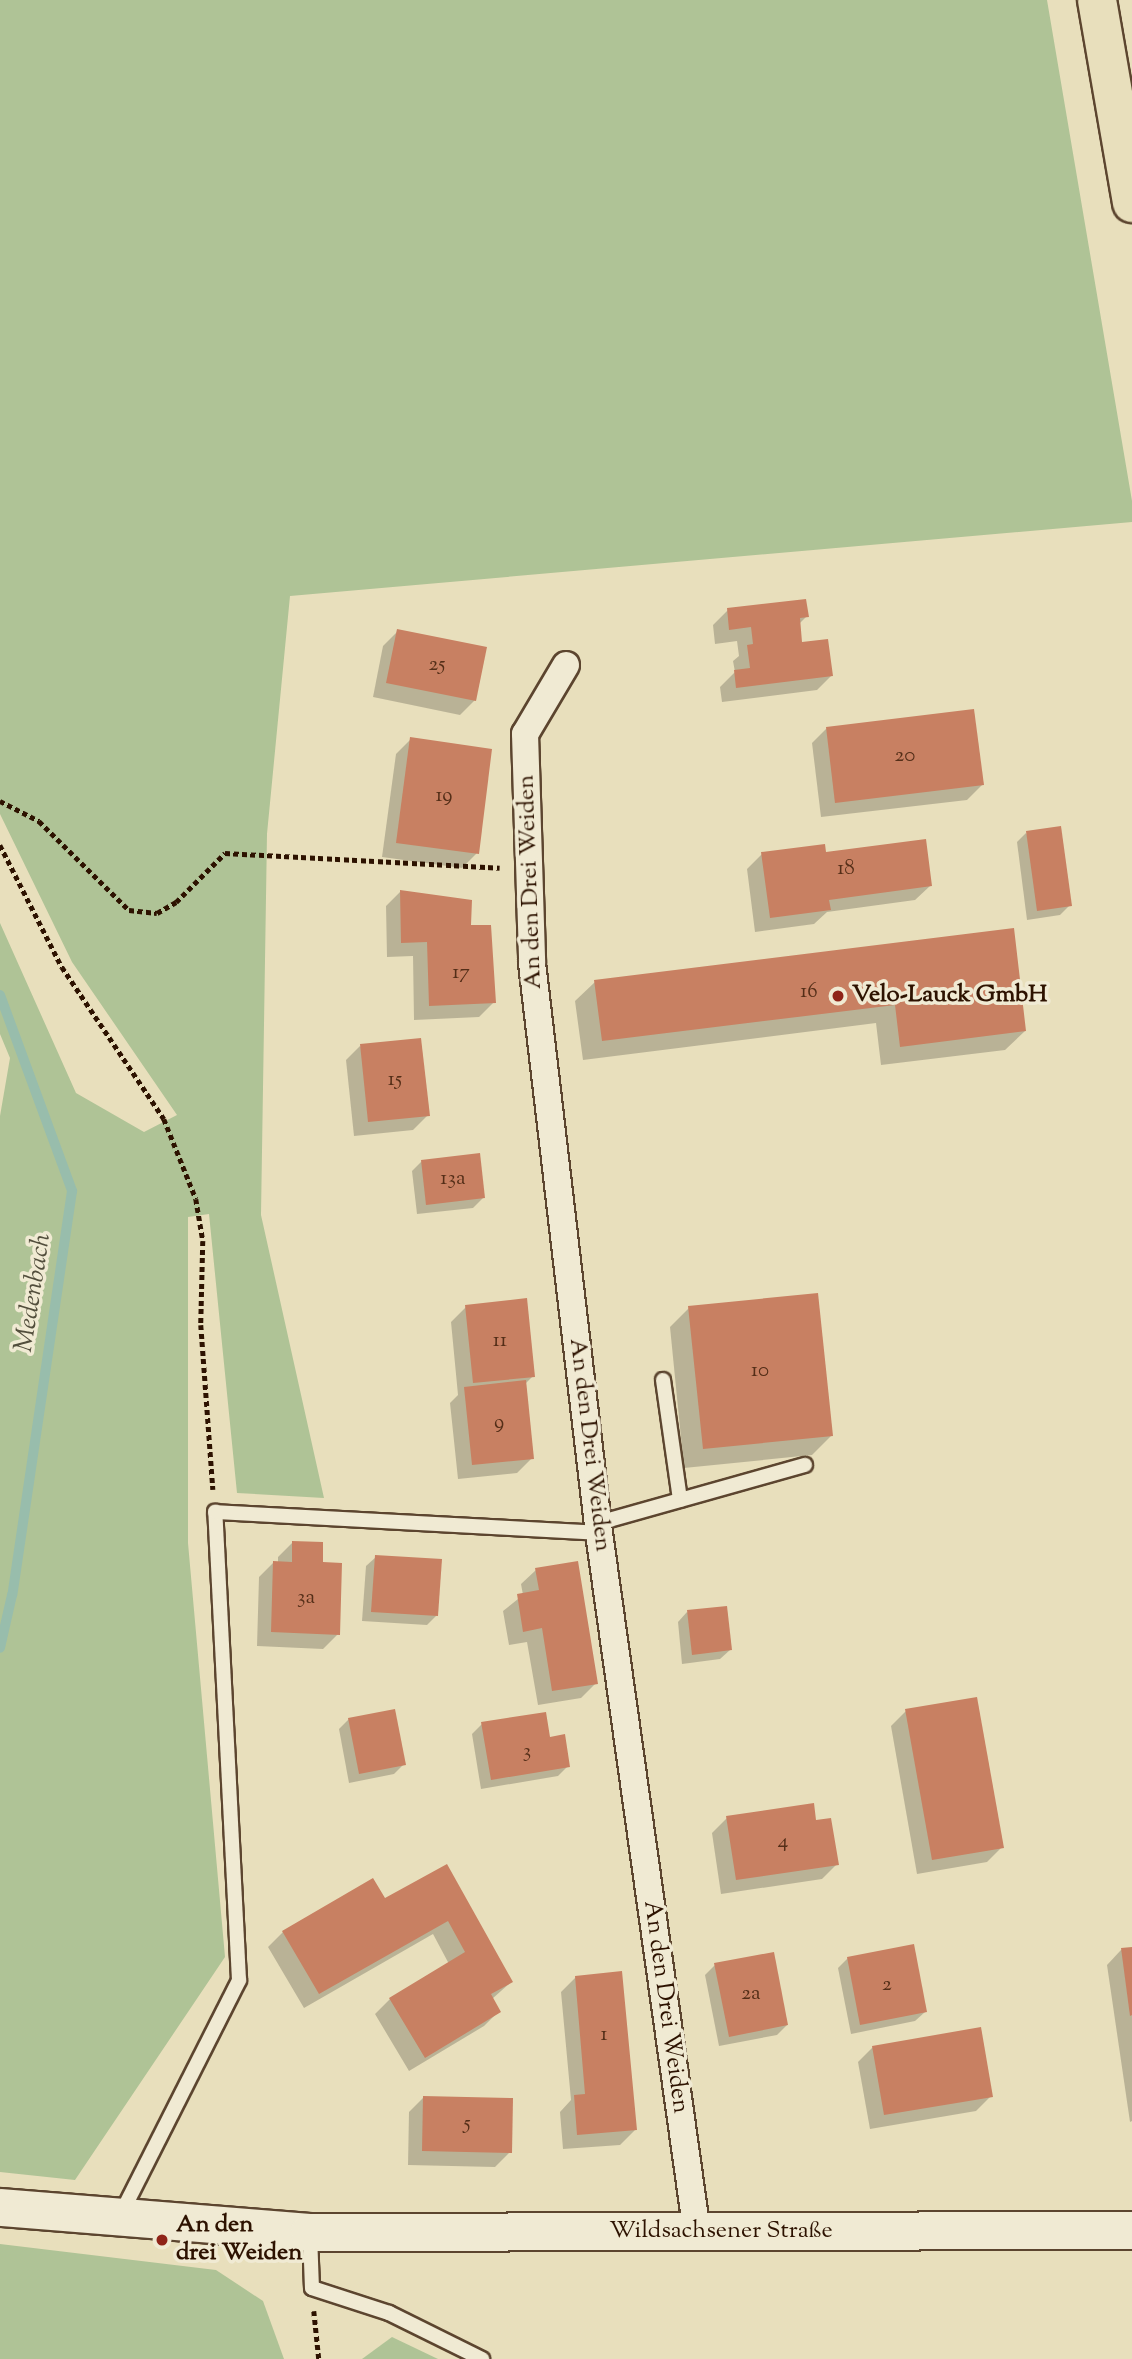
<!DOCTYPE html>
<html>
<head>
<meta charset="utf-8">
<style>
  body { margin:0 }
  #map { position:relative; width:1132px; height:2359px; overflow:hidden; background:#e8dfbc; font-family:"Sorts Mill Goudy",serif }
  div>[style] { position:absolute }
  [style*='--x'] { left:calc(var(--x)*1px); top:calc(var(--y)*1px); width:calc(var(--w)*1px); rotate:calc(var(--a)*1deg) }
  .green>* { inset:0; background:#afc396 }
  .shadow>* { inset:0; background:#0003 }
  .stream>* { height:10px; margin:-5px; padding:0 5px; transform-origin:5px; border-radius:5px; background:#98bdac }
  .building>* { inset:0; background:#c88062 }
  .path>* { height:4.5px; margin-top:-2.25px; transform-origin:0; background:repeating-linear-gradient(90deg,#2d1200 0 5px,transparent 0 8.5px) }
  .roads { filter:drop-shadow(2px 0 #5c452f) drop-shadow(-2px 0 #5c452f) drop-shadow(0 2px #5c452f) drop-shadow(0 -2px #5c452f) }
  .lane>* { height:14px; margin:-7px; padding:0 7px; transform-origin:7px; border-radius:7px; background:#f0ead3 }
  .street>* { height:26px; margin:-13px; padding:0 13px; transform-origin:13px; border-radius:13px; background:#f0ead3 }
  .secondary>* { height:37px; margin:-18.5px; padding:0 18.5px; transform-origin:18.5px; border-radius:18.5px; background:#f0ead3 }
  .highway>* { height:38px; margin:-19px; padding:0 19px; transform-origin:19px; border-radius:19px; background:#e8dfbc }
  .dots>* { width:19px; height:19px; translate:-50% -50%; box-sizing:border-box; border:4px solid #f0ead3; border-radius:50% }
  span { translate:-50% -50%; white-space:nowrap; text-align:center; line-height:1.15; -webkit-text-stroke:7px #f0ead3; paint-order:stroke }
  .number-label { font-size:21px; color:#542e18 }
  .number-label span { -webkit-text-stroke-width:0 }
  .street-label { font-size:24px; color:#2d1200 }
  .poi-label { font-size:24px; color:#2d1200; font-weight:700 }
  .left { translate:0 -50%; text-align:left }
  .water-label { font-size:26px; color:#524e3c; font-style:italic }
</style>
</head>
<body>
<div id="map">
  <div class="green">
    <i style="clip-path:polygon(0 0,1047px 0,1132px 501px,1132px 522px,290px 596px,267px 834px,261px 1215px,324px 1498px,237px 1493px,209px 1214px,188px 1217px,188px 1543px,225px 1957px,75px 2180px,0 2172px,0 1116px,10px 1058px,0 1034px,0 923px,76px 1093px,144px 1132px,177px 1115px,72px 962px,0 814px)"></i>
    <i style="clip-path:polygon(0 2244px,216px 2270px,263px 2301px,284px 2359px,0 2359px)"></i>
    <i style="clip-path:polygon(392px 2337px,438px 2359px,362px 2359px)"></i>
  </div>
  <div class="shadow">
    <i style="clip-path:polygon(728px 610px,807px 616px,799px 624px,801px 644px,832px 675px,817px 690px,722px 702px,720px 687px,735px 672px,733px 661px,739px 656px,737px 641px,715px 644px,713px 625px)"></i>
    <i style="clip-path:polygon(398px 631px,475px 700px,460px 715px,373px 697px,383px 646px)"></i>
    <i style="clip-path:polygon(827px 728px,982px 785px,967px 800px,821px 817px,812px 743px)"></i>
    <i style="clip-path:polygon(411px 739px,477px 853px,462px 868px,382px 857px,396px 754px)"></i>
    <i style="clip-path:polygon(1026px 833px,1070px 905px,1060px 915px,1027px 920px,1017px 842px)"></i>
    <i style="clip-path:polygon(762px 854px,825px 854px,930px 886px,915px 900px,827px 912px,814px 924px,755px 932px,747px 869px)"></i>
    <i style="clip-path:polygon(400px 892px,470px 927px,494px 1002px,479px 1017px,414px 1020px,413px 956px,387px 957px,386px 906px)"></i>
    <i style="clip-path:polygon(1012px 930px,1025px 1031px,1005px 1050px,881px 1065px,876px 1023px,583px 1060px,575px 1001px,595px 982px)"></i>
    <i style="clip-path:polygon(360px 1046px,428px 1115px,413px 1130px,354px 1136px,346px 1060px)"></i>
    <i style="clip-path:polygon(422px 1161px,483px 1198px,473px 1208px,417px 1214px,412px 1171px)"></i>
    <i style="clip-path:polygon(466px 1307px,533px 1376px,524px 1385px,532px 1458px,517px 1473px,458px 1479px,450px 1403px,458px 1395px,451px 1322px)"></i>
    <i style="clip-path:polygon(689px 1308px,831px 1436px,812px 1455px,684px 1468px,670px 1327px)"></i>
    <i style="clip-path:polygon(293px 1542px,321px 1564px,338px 1634px,323px 1649px,257px 1646px,259px 1577px,274px 1562px,278px 1563px,278px 1557px)"></i>
    <i style="clip-path:polygon(376px 1557px,437px 1615px,427px 1625px,362px 1621px,366px 1566px)"></i>
    <i style="clip-path:polygon(536px 1570px,596px 1683px,581px 1698px,538px 1705px,527px 1642px,509px 1645px,503px 1611px,523px 1595px,521px 1584px)"></i>
    <i style="clip-path:polygon(687px 1612px,730px 1650px,720px 1659px,682px 1664px,678px 1622px)"></i>
    <i style="clip-path:polygon(906px 1711px,1002px 1847px,987px 1862px,917px 1874px,891px 1726px)"></i>
    <i style="clip-path:polygon(349px 1719px,404px 1764px,394px 1774px,349px 1783px,339px 1729px)"></i>
    <i style="clip-path:polygon(482px 1724px,568px 1766px,558px 1776px,481px 1789px,472px 1734px)"></i>
    <i style="clip-path:polygon(727px 1818px,815px 1822px,837px 1864px,822px 1879px,721px 1894px,712px 1833px)"></i>
    <i style="clip-path:polygon(446px 1866px,511px 1982px,492px 1999px,499px 2011px,484px 2026px,409px 2071px,375px 2014px,390px 1999px,449px 1964px,433px 1934px,304px 2008px,268px 1947px,283px 1932px,384px 1900px)"></i>
    <i style="clip-path:polygon(1132px 1948px,1132px 2121px,1130px 2122px,1107px 1965px,1121px 1950px)"></i>
    <i style="clip-path:polygon(848px 1958px,925px 2012px,915px 2021px,851px 2034px,838px 1968px)"></i>
    <i style="clip-path:polygon(715px 1965px,787px 2025px,777px 2035px,719px 2046px,705px 1975px)"></i>
    <i style="clip-path:polygon(576px 1977px,635px 2130px,620px 2145px,563px 2149px,560px 2112px,571px 2100px,561px 1992px)"></i>
    <i style="clip-path:polygon(873px 2047px,991px 2096px,976px 2111px,870px 2129px,858px 2062px)"></i>
    <i style="clip-path:polygon(424px 2097px,510px 2152px,495px 2167px,408px 2165px,409px 2112px)"></i>
  </div>
  <div class="stream">
    <i style="--x:0;--y:995;--w:209;--a:69.8"></i>
    <i style="--x:72;--y:1191;--w:408;--a:98.4"></i>
    <i style="--x:12;--y:1595;--w:54;--a:102.8"></i>
  </div>
  <div class="building">
    <i style="clip-path:polygon(806px 599px,809px 617px,800px 618px,802px 642px,828px 639px,833px 676px,736px 688px,734px 670px,750px 668px,747px 645px,753px 644px,751px 627px,729px 630px,727px 608px)"></i>
    <i style="clip-path:polygon(397px 629px,487px 647px,476px 701px,386px 683px)"></i>
    <i style="clip-path:polygon(974px 709px,984px 785px,835px 803px,826px 727px)"></i>
    <i style="clip-path:polygon(410px 737px,492px 749px,479px 854px,396px 843px)"></i>
    <i style="clip-path:polygon(1061px 826px,1072px 906px,1037px 911px,1026px 831px)"></i>
    <i style="clip-path:polygon(926px 839px,932px 886px,829px 900px,831px 910px,770px 918px,761px 852px,825px 844px,826px 852px)"></i>
    <i style="clip-path:polygon(400px 890px,472px 900px,471px 925px,491px 925px,496px 1003px,429px 1006px,427px 942px,401px 943px)"></i>
    <i style="clip-path:polygon(1014px 928px,1026px 1031px,900px 1047px,895px 1005px,602px 1041px,594px 980px)"></i>
    <i style="clip-path:polygon(421px 1038px,430px 1116px,368px 1122px,360px 1044px)"></i>
    <i style="clip-path:polygon(480px 1153px,485px 1198px,426px 1205px,421px 1160px)"></i>
    <i style="clip-path:polygon(818px 1293px,833px 1436px,703px 1449px,688px 1306px)"></i>
    <i style="clip-path:polygon(527px 1298px,535px 1377px,473px 1383px,465px 1305px)"></i>
    <i style="clip-path:polygon(526px 1380px,534px 1459px,472px 1465px,464px 1387px)"></i>
    <i style="clip-path:polygon(292px 1541px,323px 1542px,323px 1562px,342px 1563px,340px 1635px,271px 1632px,273px 1561px,292px 1562px)"></i>
    <i style="clip-path:polygon(375px 1555px,442px 1559px,438px 1616px,371px 1612px)"></i>
    <i style="clip-path:polygon(578px 1561px,598px 1684px,552px 1691px,542px 1628px,523px 1632px,517px 1594px,539px 1590px,535px 1568px)"></i>
    <i style="clip-path:polygon(727px 1606px,732px 1650px,692px 1655px,687px 1610px)"></i>
    <i style="clip-path:polygon(977px 1697px,1004px 1848px,932px 1860px,905px 1709px)"></i>
    <i style="clip-path:polygon(395px 1709px,406px 1765px,359px 1774px,348px 1718px)"></i>
    <i style="clip-path:polygon(546px 1712px,550px 1737px,565px 1734px,570px 1767px,491px 1780px,481px 1722px)"></i>
    <i style="clip-path:polygon(814px 1803px,816px 1820px,831px 1818px,839px 1865px,736px 1880px,726px 1816px)"></i>
    <i style="clip-path:polygon(447px 1864px,513px 1982px,491px 1994px,501px 2012px,425px 2058px,389px 1998px,465px 1952px,448px 1921px,319px 1994px,282px 1931px,373px 1878px,385px 1898px)"></i>
    <i style="clip-path:polygon(914px 1944px,927px 2012px,860px 2025px,847px 1957px)"></i>
    <i style="clip-path:polygon(1132px 1947px,1132px 2015px,1130px 2016px,1121px 1948px)"></i>
    <i style="clip-path:polygon(774px 1952px,788px 2025px,729px 2037px,714px 1963px)"></i>
    <i style="clip-path:polygon(622px 1971px,637px 2130px,577px 2135px,574px 2095px,585px 2094px,575px 1976px)"></i>
    <i style="clip-path:polygon(981px 2027px,993px 2097px,884px 2115px,872px 2046px)"></i>
    <i style="clip-path:polygon(423px 2096px,513px 2098px,512px 2153px,422px 2151px)"></i>
  </div>
  <div class="path">
    <i style="--x:0;--y:801;--w:44;--a:27.1"></i>
    <i style="--x:39;--y:821;--w:127;--a:44.7"></i>
    <i style="--x:129;--y:910;--w:28;--a:6"></i>
    <i style="--x:157;--y:913;--w:22;--a:-30"></i>
    <i style="--x:176;--y:902;--w:69;--a:-45"></i>
    <i style="--x:225;--y:853;--w:275;--a:3.1"></i>
    <i style="--x:0;--y:845;--w:137;--a:63.1"></i>
    <i style="--x:62;--y:967;--w:183;--a:56.1"></i>
    <i style="--x:164;--y:1119;--w:86;--a:68.2"></i>
    <i style="--x:196;--y:1199;--w:43;--a:80.5"></i>
    <i style="--x:203;--y:1241;--w:84;--a:91.4"></i>
    <i style="--x:201;--y:1325;--w:165;--a:85.8"></i>
    <i style="--x:314;--y:2311;--w:48;--a:84.1"></i>
  </div>
  <div class="roads">
    <div class="lane">
      <i style="--x:663;--y:1380;--w:121;--a:81.9"></i>
      <i style="--x:598;--y:1523;--w:215;--a:-15.7"></i>
      <i style="--x:121;--y:2214;--w:262;--a:-63.2"></i>
      <i style="--x:239;--y:1980;--w:469;--a:-92.9"></i>
      <i style="--x:215;--y:1512;--w:385;--a:3.1"></i>
      <i style="--x:310;--y:2234;--w:54;--a:87.9"></i>
      <i style="--x:312;--y:2288;--w:81;--a:18"></i>
      <i style="--x:389;--y:2313;--w:104;--a:26.3"></i>
    </div>
    <div class="street">
      <i style="--x:566;--y:665;--w:80;--a:120.7"></i>
      <i style="--x:525;--y:734;--w:229;--a:88.2"></i>
      <i style="--x:532;--y:963;--w:574;--a:83.3"></i>
      <i style="--x:599;--y:1533;--w:707;--a:82.03"></i>
    </div>
    <div class="secondary">
      <i style="--x:0;--y:2207;--w:310;--a:4.6"></i>
      <i style="--x:309;--y:2232;--w:823;--a:-0.14"></i>
    </div>
    <div class="highway">
      <i style="--x:1097;--y:0;--w:206;--a:80.2"></i>
    </div>
  </div>
  <div class="dots">
    <i style="left:838px;top:996px;background:#8f2418"></i>
    <i style="left:162px;top:2240px;background:#8f2418"></i>
  </div>
  <div class="number-label">
    <span style="left:437px;top:665px">25</span>
    <span style="left:905px;top:756px">20</span>
    <span style="left:444px;top:796px">19</span>
    <span style="left:846px;top:869px">18</span>
    <span style="left:461px;top:973px">17</span>
    <span style="left:809px;top:992px">16</span>
    <span style="left:395px;top:1080px">15</span>
    <span style="left:453px;top:1179px">13a</span>
    <span style="left:500px;top:1341px">11</span>
    <span style="left:760px;top:1371px">10</span>
    <span style="left:499px;top:1423px">9</span>
    <span style="left:306px;top:1598px">3a</span>
    <span style="left:527px;top:1752px">3</span>
    <span style="left:783px;top:1842px">4</span>
    <span style="left:887px;top:1985px">2</span>
    <span style="left:751px;top:1994px">2a</span>
    <span style="left:604px;top:2035px">1</span>
    <span style="left:467px;top:2124px">5</span>
  </div>
  <div class="street-label">
    <span style="left:531px;top:882px;rotate:-92deg">An den Drei Weiden</span>
    <span style="left:589px;top:1445px;rotate:83deg">An den Drei Weiden</span>
    <span style="left:665px;top:2007px;rotate:82deg">An den Drei Weiden</span>
    <span style="left:721px;top:2232px">Wildsachsener Straße</span>
  </div>
  <div class="poi-label">
    <span class="left" style="left:852px;top:996px">Velo-Lauck GmbH</span>
    <span class="left" style="left:176px;top:2240px">An den<br>drei Weiden</span>
  </div>
  <div class="water-label">
    <span style="left:34px;top:1293px;rotate:-81deg">Medenbach</span>
  </div>
</div>
</body>
</html>
